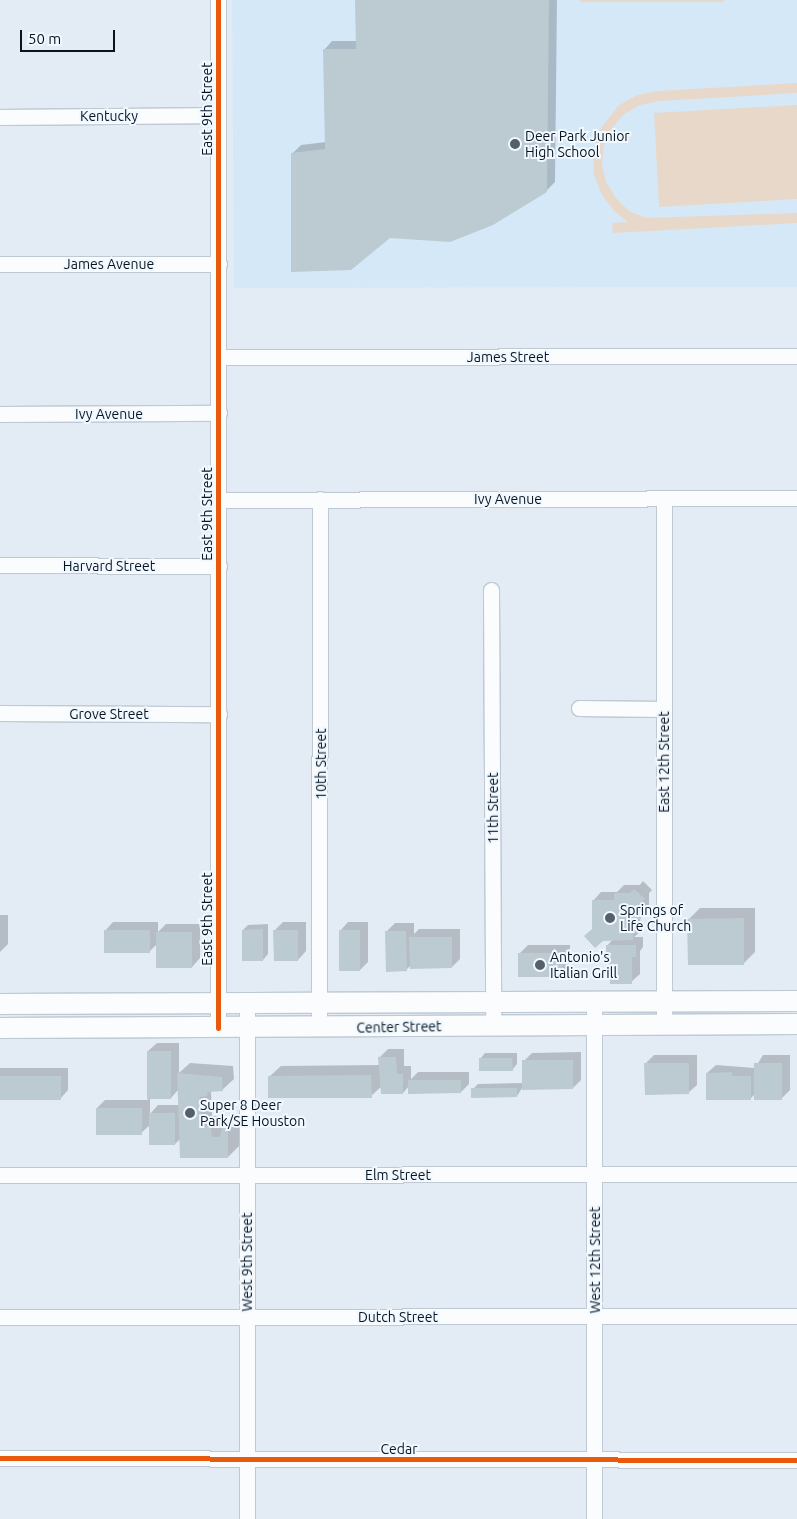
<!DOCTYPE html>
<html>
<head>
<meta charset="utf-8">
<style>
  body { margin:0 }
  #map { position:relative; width:797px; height:1519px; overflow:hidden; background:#e3ecf4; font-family:Ubuntu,sans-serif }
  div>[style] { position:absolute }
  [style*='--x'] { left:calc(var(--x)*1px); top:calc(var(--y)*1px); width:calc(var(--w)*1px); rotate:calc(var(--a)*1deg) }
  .built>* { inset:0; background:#d5e8f8 }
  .green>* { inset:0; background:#e8d8c9 }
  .shadow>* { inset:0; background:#0003 }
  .building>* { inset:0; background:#bccad2 }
  .roads { filter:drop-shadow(1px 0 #bec9d4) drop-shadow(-1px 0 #bec9d4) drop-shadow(0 1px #bec9d4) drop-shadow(0 -1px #bec9d4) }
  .street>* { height:15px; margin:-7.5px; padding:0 7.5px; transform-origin:7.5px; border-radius:7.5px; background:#fbfcfd }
  .secondary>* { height:20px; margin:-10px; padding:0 10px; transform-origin:10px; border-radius:10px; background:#fbfcfd }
  .cycleway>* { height:5px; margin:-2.5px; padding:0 2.5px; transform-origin:2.5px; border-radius:2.5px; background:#e8590c }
  .dots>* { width:14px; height:14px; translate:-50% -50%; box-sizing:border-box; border:2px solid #f1f8ff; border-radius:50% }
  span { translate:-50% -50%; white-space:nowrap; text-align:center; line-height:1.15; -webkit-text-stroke:4px #f1f8ff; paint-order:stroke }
  .street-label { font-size:14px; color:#071521 }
  .poi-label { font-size:14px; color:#071521 }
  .left { translate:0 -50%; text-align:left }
  .scale { position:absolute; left:20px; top:30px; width:95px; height:22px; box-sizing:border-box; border:2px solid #071521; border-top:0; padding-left:6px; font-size:15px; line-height:18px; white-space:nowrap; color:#071521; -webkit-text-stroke:4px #f1f8ff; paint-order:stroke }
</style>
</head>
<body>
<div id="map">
  <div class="built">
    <i style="clip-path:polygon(232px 0,797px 0,797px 287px,234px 288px)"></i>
  </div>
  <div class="green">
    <i style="clip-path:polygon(580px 0,724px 0,724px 2px,580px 2px)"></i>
    <i style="clip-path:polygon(797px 83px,797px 93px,659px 101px,640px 105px,624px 114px,612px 128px,604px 145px,602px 164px,606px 182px,616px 198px,629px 211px,646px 218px,797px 213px,797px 223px,613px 233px,612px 223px,628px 222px,615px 212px,602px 195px,594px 175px,593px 153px,598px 132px,618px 106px,637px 95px,658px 91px)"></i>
    <i style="clip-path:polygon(797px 105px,797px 199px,659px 207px,654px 113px)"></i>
  </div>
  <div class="shadow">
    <i style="clip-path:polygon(357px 0,557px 0,555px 182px,546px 191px,293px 153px,301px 145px,326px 142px,324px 50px,332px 41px,357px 41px)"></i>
    <i style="clip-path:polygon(643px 881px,652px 890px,649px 893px,649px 909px,640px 917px,641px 931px,634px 937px,643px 937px,643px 947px,640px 951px,640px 974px,631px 982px,611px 956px,607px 946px,613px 939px,593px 929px,593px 901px,601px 892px,617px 892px,624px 885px,640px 885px)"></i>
    <i style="clip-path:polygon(700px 908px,755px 908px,755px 952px,744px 963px,689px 919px)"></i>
    <i style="clip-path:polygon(0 915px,8px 915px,8px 944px,0 952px)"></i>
    <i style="clip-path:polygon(113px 922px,158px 922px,158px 932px,166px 924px,200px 924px,200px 958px,192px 967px,157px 944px,149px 952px,105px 931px)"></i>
    <i style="clip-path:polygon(283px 922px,306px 922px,306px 951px,298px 960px,274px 931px)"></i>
    <i style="clip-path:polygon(348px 922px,368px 922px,368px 962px,360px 970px,340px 931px)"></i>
    <i style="clip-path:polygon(395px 923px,414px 923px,414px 934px,419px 929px,460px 929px,460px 959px,452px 967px,411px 965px,406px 970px,387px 931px)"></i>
    <i style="clip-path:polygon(268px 924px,268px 954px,263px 960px,243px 930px,248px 925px)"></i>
    <i style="clip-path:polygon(528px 945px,570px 945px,570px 967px,562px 975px,519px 954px)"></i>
    <i style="clip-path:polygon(evenodd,157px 1043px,179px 1043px,179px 1073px,190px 1063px,233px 1066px,234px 1079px,222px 1090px,211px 1091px,212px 1116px,222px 1116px,223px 1126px,239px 1118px,239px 1146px,228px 1157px,182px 1137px,175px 1144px,150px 1125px,141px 1133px,97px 1108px,105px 1100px,148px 1100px,148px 1051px,157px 1043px,178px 1090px,182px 1105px,158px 1105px,150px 1114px,150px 1098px,171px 1098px,178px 1090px)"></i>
    <i style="clip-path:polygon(388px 1049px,404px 1049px,404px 1066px,411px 1066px,411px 1079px,418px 1072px,469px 1072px,469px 1084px,461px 1092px,409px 1086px,403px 1093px,382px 1086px,371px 1096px,269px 1077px,281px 1066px,380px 1065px,380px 1057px)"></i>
    <i style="clip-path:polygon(581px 1052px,581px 1080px,573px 1088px,522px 1088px,517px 1096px,473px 1089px,478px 1084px,524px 1083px,524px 1061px,532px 1053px)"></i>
    <i style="clip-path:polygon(485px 1053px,517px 1053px,517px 1064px,512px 1070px,480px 1059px)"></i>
    <i style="clip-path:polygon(654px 1055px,697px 1055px,697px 1085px,688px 1093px,646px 1063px)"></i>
    <i style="clip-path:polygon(763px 1055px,790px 1055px,790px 1090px,782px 1098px,755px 1094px,751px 1098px,707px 1073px,716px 1065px,755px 1068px)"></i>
    <i style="clip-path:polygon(0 1068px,68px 1068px,68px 1090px,60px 1099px,0 1098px)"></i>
  </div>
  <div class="building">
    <i style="clip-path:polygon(355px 0,549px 0,547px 192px,493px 225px,450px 242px,390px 238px,351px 270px,291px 272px,291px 153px,325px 149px,323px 49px,356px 49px)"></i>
    <i style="clip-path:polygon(634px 889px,645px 899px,641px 903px,641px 919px,633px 919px,633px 940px,603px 941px,595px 948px,584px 936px,592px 929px,592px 900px,614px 900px,614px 893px,630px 893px)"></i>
    <i style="clip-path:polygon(744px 918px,744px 965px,688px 965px,687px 919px)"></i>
    <i style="clip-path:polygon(263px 929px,263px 961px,242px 961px,242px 930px)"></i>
    <i style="clip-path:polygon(104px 930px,150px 930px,150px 953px,104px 953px)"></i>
    <i style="clip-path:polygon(273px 930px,298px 930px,298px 961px,274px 961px)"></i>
    <i style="clip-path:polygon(339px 930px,360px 930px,360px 971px,339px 971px)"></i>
    <i style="clip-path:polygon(385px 931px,406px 931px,407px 971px,386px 972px)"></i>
    <i style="clip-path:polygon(156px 932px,192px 932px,192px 968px,156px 968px)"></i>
    <i style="clip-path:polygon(409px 937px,452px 937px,452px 968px,410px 969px)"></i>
    <i style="clip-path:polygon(606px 945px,636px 945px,636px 957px,632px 957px,632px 984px,610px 984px,609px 957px,606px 957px)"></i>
    <i style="clip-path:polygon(518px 953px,562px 953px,563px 977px,518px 977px)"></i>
    <i style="clip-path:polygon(147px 1051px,171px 1051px,171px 1099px,147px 1099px)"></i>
    <i style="clip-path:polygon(378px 1057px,396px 1057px,397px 1074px,403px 1074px,403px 1094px,381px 1094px)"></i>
    <i style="clip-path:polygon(479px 1058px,512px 1058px,513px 1071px,479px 1071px)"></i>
    <i style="clip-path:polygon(522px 1060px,573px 1060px,573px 1089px,522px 1090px)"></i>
    <i style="clip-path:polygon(644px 1063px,689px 1063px,689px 1094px,645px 1095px)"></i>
    <i style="clip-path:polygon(754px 1063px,782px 1063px,782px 1100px,754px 1100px)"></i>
    <i style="clip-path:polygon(732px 1072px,732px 1076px,751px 1076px,751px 1100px,706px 1100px,706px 1073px)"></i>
    <i style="clip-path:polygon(177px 1073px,222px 1077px,223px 1091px,208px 1092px,207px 1096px,200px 1097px,201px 1126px,211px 1127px,212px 1137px,220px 1137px,222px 1128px,228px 1128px,228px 1158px,180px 1158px)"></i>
    <i style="clip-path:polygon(371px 1075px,372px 1098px,268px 1098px,268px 1076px)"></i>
    <i style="clip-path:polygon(0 1076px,61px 1076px,61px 1100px,0 1100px)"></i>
    <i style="clip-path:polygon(408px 1080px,461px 1080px,461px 1093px,408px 1094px)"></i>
    <i style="clip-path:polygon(471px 1088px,517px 1088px,517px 1097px,471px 1098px)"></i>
    <i style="clip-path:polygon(96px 1108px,142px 1108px,142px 1135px,96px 1135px)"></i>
    <i style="clip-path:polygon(149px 1113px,175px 1113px,175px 1145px,149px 1145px)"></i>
  </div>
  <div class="roads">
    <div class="street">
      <i style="--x:0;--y:117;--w:218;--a:-0.5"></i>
      <i style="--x:0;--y:264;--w:219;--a:0"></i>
      <i style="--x:219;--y:357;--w:578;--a:-0.1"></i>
      <i style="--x:0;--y:414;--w:219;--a:-0.3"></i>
      <i style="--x:219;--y:500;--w:578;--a:-0.2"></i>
      <i style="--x:0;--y:565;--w:219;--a:0.3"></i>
      <i style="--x:491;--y:590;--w:435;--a:89.7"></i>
      <i style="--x:579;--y:708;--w:85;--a:0.7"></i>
      <i style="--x:0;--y:713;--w:219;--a:0.3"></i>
      <i style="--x:594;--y:1001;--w:518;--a:90"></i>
      <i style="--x:247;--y:1004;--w:515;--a:90"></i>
      <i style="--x:664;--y:1025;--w:526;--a:-90"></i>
      <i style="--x:218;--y:1028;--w:1028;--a:-90"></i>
      <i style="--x:319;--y:1028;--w:529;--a:-89.89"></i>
      <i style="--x:0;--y:1175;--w:797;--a:-0.07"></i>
      <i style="--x:0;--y:1317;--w:797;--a:-0.07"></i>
      <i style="--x:0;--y:1458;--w:797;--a:0.14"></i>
    </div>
    <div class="secondary">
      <i style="--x:0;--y:1004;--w:797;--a:-0.22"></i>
      <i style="--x:0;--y:1028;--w:797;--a:-0.29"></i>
    </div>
  </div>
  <div class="cycleway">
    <i style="--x:218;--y:1028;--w:1028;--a:-90"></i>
    <i style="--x:0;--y:1458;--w:797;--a:0.14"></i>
  </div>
  <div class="dots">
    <i style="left:515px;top:144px;background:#54606b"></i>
    <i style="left:610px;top:918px;background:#54606b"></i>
    <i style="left:540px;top:965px;background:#54606b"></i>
    <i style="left:190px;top:1113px;background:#54606b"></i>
  </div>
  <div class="street-label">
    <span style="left:207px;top:109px;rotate:-90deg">East 9th Street</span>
    <span style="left:109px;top:116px">Kentucky</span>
    <span style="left:109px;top:264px">James Avenue</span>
    <span style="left:508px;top:357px">James Street</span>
    <span style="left:109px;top:414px">Ivy Avenue</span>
    <span style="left:508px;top:499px">Ivy Avenue</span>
    <span style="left:207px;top:514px;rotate:-90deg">East 9th Street</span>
    <span style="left:109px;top:566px">Harvard Street</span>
    <span style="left:109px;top:714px">Grove Street</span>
    <span style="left:664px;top:762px;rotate:-90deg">East 12th Street</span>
    <span style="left:321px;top:764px;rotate:-90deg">10th Street</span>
    <span style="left:493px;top:808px;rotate:-90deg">11th Street</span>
    <span style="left:207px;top:919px;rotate:-90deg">East 9th Street</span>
    <span style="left:399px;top:1027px;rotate:-1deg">Center Street</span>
    <span style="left:398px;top:1175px">Elm Street</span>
    <span style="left:595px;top:1260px;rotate:-90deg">West 12th Street</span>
    <span style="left:247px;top:1262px;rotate:-90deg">West 9th Street</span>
    <span style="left:398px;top:1317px">Dutch Street</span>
    <span style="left:399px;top:1449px">Cedar</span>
  </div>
  <div class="poi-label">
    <span class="left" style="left:525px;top:144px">Deer Park Junior<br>High School</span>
    <span class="left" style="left:620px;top:918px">Springs of<br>Life Church</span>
    <span class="left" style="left:550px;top:965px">Antonio's<br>Italian Grill</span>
    <span class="left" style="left:200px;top:1113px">Super 8 Deer<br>Park/SE Houston</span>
  </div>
  <div class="scale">50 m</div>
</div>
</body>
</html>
